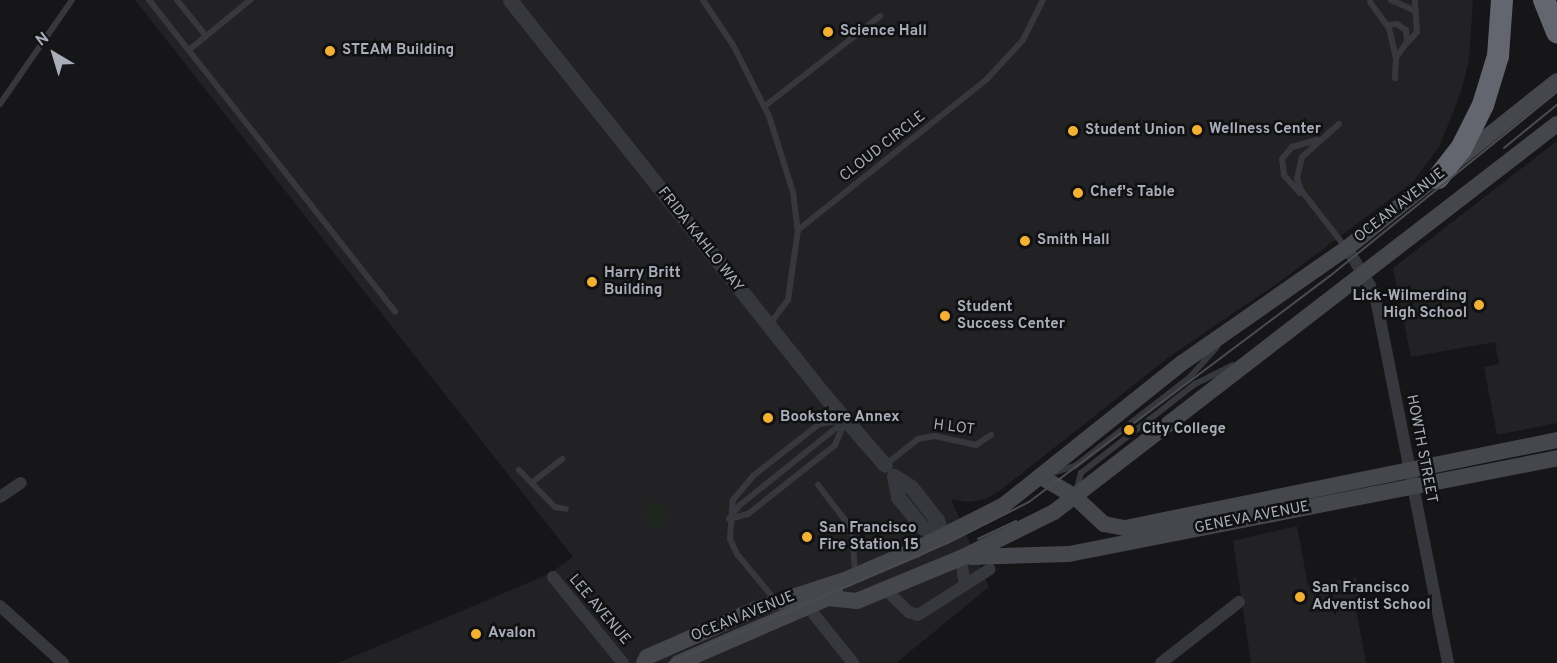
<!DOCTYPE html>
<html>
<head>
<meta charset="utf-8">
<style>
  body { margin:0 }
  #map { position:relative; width:1557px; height:663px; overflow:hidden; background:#161618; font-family:Overpass,sans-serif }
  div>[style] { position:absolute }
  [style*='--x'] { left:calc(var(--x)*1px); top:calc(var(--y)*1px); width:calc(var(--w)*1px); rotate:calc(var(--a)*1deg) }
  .built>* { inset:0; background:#222225 }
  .green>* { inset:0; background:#1e261f }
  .round { border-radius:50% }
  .service>* { height:6px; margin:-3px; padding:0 3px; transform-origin:3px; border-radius:3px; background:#37383d }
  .minor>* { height:12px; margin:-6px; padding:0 6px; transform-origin:6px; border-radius:6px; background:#37383d }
  .tertiary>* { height:15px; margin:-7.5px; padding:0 7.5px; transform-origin:7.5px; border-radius:7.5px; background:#37383d }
  .secondary>* { height:16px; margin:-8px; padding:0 8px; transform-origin:8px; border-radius:8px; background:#45474d }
  .motorway>* { height:22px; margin:-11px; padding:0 11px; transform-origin:11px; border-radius:11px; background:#63666e }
  .tram>* { height:1.5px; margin:-0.75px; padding:0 0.75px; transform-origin:0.75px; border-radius:0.75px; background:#4a4c52 }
  .dots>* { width:16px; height:16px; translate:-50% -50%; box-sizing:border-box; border:3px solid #111113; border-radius:50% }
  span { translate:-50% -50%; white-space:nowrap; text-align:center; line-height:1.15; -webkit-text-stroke:5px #111113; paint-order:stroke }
  .poi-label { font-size:15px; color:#a8adb8; font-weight:700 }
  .left { translate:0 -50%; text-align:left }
  .right { translate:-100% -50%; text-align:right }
  .street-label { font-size:15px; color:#a8adb8 }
  .north { position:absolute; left:24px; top:24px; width:60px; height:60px; -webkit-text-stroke:4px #111113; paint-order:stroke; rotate:322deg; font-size:16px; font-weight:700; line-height:24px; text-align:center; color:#a8adb8 }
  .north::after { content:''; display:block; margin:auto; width:21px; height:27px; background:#a8adb8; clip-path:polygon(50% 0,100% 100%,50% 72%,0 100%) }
</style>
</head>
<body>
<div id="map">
  <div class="built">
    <i style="clip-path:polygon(135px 0,1473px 0,1469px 60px,1461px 92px,1440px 145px,1413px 182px,1279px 282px,1169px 357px,1002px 489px,986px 499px,968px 502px,951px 499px,989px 587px,896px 663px,338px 663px,549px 574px,573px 557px)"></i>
    <i style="clip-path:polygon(1557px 141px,1557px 423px,1497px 435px,1484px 367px,1499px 364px,1495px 342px,1411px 357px,1393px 268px)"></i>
    <i style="clip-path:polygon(1297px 526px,1308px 586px,1356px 577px,1362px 608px,1356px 610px,1366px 663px,1251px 663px,1233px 541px)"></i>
  </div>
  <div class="green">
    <i class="round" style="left:644px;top:502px;width:24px;height:24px"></i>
  </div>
  <div class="service">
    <i style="--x:149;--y:0;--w:397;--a:51.7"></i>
    <i style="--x:177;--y:0;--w:46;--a:51.1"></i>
    <i style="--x:703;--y:0;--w:54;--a:56.3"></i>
    <i style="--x:733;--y:45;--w:80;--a:63.1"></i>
    <i style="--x:769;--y:116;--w:80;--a:72.5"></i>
    <i style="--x:793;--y:192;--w:38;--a:83"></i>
    <i style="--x:1391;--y:0;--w:27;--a:24"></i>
    <i style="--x:1370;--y:2;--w:32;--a:54"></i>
    <i style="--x:1389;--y:28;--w:31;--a:77"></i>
    <i style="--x:1396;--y:58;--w:20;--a:93"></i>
    <i style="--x:1387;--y:25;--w:10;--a:-6"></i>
    <i style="--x:1397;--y:24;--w:11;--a:34"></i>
    <i style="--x:1406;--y:30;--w:12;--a:85"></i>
    <i style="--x:1407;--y:42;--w:19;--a:125"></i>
    <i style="--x:1408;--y:42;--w:13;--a:-48"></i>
    <i style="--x:1417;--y:32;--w:32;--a:-94"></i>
    <i style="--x:189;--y:50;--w:79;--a:-39.3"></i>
    <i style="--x:0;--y:104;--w:126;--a:-55.3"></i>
    <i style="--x:765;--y:106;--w:146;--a:-38"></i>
    <i style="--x:1339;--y:124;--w:50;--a:138.3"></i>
    <i style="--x:1302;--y:157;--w:22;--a:103"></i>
    <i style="--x:1297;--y:178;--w:13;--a:72"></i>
    <i style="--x:1301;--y:190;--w:73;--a:52.2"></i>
    <i style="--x:1300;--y:193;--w:24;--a:-132"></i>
    <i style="--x:1284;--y:175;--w:16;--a:-97"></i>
    <i style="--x:1282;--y:159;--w:16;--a:-50"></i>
    <i style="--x:1292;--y:147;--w:26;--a:-16"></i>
    <i style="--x:769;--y:325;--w:31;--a:-53"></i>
    <i style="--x:788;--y:300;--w:71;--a:-81.9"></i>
    <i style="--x:798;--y:230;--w:242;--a:-38.6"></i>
    <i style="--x:987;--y:79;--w:53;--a:-47.3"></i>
    <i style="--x:1023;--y:40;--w:45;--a:-63.4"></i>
    <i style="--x:885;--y:465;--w:42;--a:-38.2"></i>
    <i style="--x:918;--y:439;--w:17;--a:-10"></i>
    <i style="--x:935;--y:436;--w:42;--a:12.4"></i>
    <i style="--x:976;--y:445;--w:18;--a:-34"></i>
    <i style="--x:519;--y:470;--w:52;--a:45.8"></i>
    <i style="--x:555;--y:507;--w:11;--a:10"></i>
    <i style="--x:1053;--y:473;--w:23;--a:-18"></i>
    <i style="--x:1075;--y:466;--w:144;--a:-37.7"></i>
    <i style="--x:1189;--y:378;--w:42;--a:-47.9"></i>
    <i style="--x:534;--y:481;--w:36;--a:-38"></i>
    <i style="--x:818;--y:485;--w:56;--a:52.3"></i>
    <i style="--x:852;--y:529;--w:43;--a:86"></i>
    <i style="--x:1077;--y:488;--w:16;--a:-75"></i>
    <i style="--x:1081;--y:473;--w:145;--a:-38"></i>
    <i style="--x:1195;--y:384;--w:42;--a:-26.6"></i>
    <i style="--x:731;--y:516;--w:14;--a:-51"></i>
    <i style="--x:740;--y:505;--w:134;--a:-38.7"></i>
    <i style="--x:729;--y:519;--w:20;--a:-15"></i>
    <i style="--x:748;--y:514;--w:111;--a:-38.4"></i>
    <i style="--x:835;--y:445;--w:25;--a:-67"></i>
    <i style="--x:775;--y:600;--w:60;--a:-129.6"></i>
    <i style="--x:737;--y:554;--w:17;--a:-115"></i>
    <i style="--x:730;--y:539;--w:39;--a:-86"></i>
    <i style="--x:733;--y:500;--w:31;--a:-50"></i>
    <i style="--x:753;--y:476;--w:84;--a:-38.2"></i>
    <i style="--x:819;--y:424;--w:25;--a:-9"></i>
  </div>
  <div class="minor">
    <i style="--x:1347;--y:248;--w:54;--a:58.7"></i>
    <i style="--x:1375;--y:294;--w:376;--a:78.8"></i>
    <i style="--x:0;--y:497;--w:25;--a:-34"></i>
    <i style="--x:961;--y:558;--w:27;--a:82"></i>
    <i style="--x:553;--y:577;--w:111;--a:50.9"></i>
    <i style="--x:886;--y:590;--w:32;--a:44"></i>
    <i style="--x:909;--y:612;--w:9;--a:18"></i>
    <i style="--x:918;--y:615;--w:85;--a:-32.6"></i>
    <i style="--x:0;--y:606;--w:85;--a:42.1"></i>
    <i style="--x:808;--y:607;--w:72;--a:51.2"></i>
    <i style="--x:1161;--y:663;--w:99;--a:-38"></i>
  </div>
  <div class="tertiary">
    <i style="--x:510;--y:0;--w:506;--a:51.5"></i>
    <i style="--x:825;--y:396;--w:91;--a:49"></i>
    <i style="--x:894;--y:476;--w:21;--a:79"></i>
    <i style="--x:898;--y:497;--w:38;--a:51"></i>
    <i style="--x:922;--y:527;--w:23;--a:25"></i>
    <i style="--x:894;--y:476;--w:20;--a:33"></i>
    <i style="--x:911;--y:487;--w:42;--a:51.8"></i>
    <i style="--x:937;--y:520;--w:18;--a:71"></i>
  </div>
  <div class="secondary">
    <i style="--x:1041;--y:477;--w:39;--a:30"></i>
    <i style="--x:1075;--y:497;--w:40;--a:43"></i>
    <i style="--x:1104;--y:524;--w:21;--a:11"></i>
    <i style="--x:1125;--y:528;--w:441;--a:-11.5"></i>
    <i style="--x:971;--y:557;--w:98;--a:-1.8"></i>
    <i style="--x:1069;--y:554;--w:497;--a:-11.1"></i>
    <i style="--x:828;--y:598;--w:29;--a:6"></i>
    <i style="--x:857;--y:601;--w:113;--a:-22.5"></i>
    <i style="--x:961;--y:558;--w:104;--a:-26.3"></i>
    <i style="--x:1054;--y:512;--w:635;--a:-37.65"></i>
    <i style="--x:644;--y:663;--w:7;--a:-63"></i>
    <i style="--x:647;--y:657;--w:119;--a:-23.8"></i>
    <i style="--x:756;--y:609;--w:96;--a:-18.2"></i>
    <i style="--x:847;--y:579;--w:74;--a:-23.1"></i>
    <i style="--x:915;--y:550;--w:100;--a:-26.8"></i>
    <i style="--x:1004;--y:505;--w:228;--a:-38.6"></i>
    <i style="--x:1182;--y:363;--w:201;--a:-34.9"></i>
    <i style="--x:1347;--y:248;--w:268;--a:-38.5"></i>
    <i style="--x:678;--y:663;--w:163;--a:-23.4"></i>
    <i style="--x:828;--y:598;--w:10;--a:-45"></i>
  </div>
  <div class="motorway">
    <i style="--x:1544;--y:0;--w:35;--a:68"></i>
    <i style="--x:1438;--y:178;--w:37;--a:-52"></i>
    <i style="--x:1461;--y:149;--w:49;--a:-63.4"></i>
    <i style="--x:1483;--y:105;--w:51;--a:-73"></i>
    <i style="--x:1498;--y:56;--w:56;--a:-85.9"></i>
  </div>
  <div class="tram">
    <i style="--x:1504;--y:148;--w:68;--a:-39.1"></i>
    <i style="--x:978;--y:539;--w:42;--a:-25.3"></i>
    <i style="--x:669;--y:663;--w:304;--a:-23.3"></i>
    <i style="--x:948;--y:543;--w:91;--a:-26.8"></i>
    <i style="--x:1029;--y:502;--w:376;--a:-36.9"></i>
    <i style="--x:1330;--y:276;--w:292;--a:-39"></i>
  </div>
  <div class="dots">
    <i style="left:828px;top:32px;background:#f2b134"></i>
    <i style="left:330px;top:51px;background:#f2b134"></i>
    <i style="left:1197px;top:130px;background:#f2b134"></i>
    <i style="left:1073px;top:131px;background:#f2b134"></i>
    <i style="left:1078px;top:193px;background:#f2b134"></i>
    <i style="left:1025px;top:241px;background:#f2b134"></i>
    <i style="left:592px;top:282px;background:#f2b134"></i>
    <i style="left:1479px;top:305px;background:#f2b134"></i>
    <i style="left:945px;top:316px;background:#f2b134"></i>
    <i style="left:768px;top:418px;background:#f2b134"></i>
    <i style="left:1129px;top:430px;background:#f2b134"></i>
    <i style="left:807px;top:537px;background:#f2b134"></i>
    <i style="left:1300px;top:597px;background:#f2b134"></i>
    <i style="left:476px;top:634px;background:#f2b134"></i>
  </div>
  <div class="poi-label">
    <span class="left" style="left:840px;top:32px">Science Hall</span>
    <span class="left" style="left:342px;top:51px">STEAM Building</span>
    <span class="left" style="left:1209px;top:130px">Wellness Center</span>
    <span class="left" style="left:1085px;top:131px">Student Union</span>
    <span class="left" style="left:1090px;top:193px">Chef's Table</span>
    <span class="left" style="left:1037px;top:241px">Smith Hall</span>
    <span class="left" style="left:604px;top:282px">Harry Britt<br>Building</span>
    <span class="right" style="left:1467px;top:305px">Lick-Wilmerding<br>High School</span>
    <span class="left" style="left:957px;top:316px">Student<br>Success Center</span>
    <span class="left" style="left:780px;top:418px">Bookstore Annex</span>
    <span class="left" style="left:1142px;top:430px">City College</span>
    <span class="left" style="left:819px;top:537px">San Francisco<br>Fire Station 15</span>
    <span class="left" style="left:1312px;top:597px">San Francisco<br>Adventist School</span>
    <span class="left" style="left:488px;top:634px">Avalon</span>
  </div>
  <div class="street-label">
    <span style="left:883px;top:147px;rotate:-38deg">CLOUD CIRCLE</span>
    <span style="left:1400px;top:206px;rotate:-38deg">OCEAN AVENUE</span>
    <span style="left:700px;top:240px;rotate:52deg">FRIDA KAHLO WAY</span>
    <span style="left:954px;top:428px;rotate:7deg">H LOT</span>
    <span style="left:1421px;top:449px;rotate:79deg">HOWTH STREET</span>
    <span style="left:1252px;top:518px;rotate:-11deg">GENEVA AVENUE</span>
    <span style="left:599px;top:610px;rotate:50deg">LEE AVENUE</span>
    <span style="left:743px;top:617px;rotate:-22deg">OCEAN AVENUE</span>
  </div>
  <div class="north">N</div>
</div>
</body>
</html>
